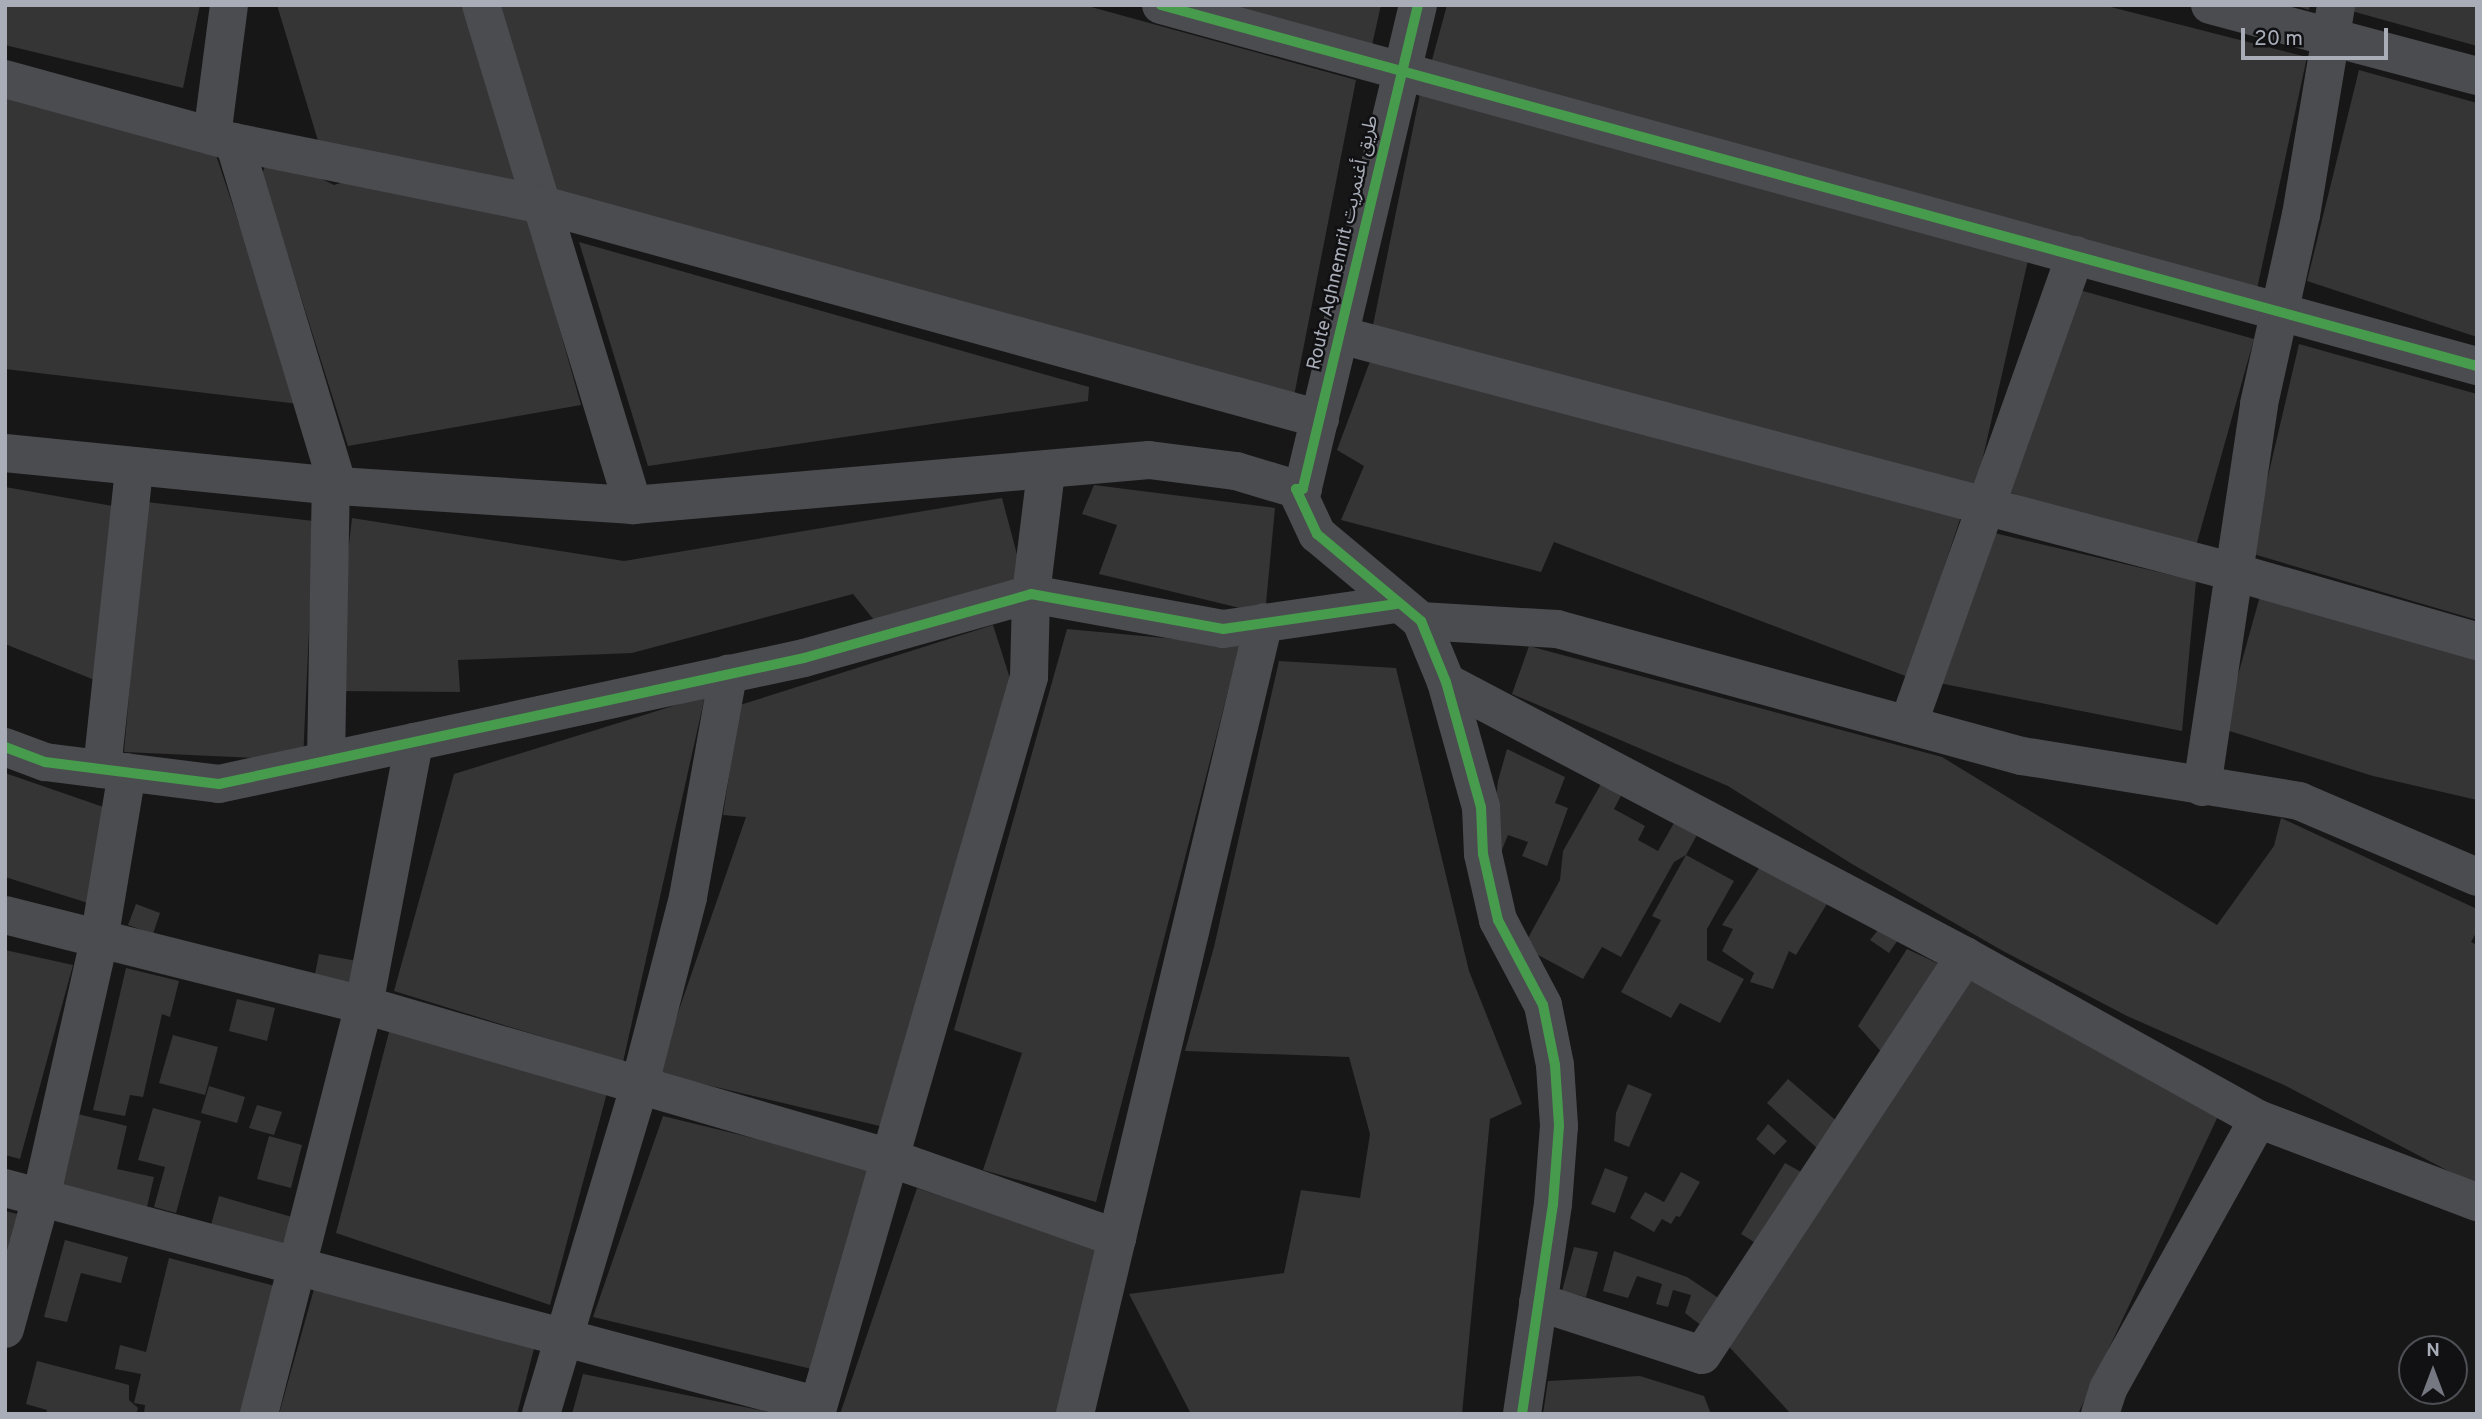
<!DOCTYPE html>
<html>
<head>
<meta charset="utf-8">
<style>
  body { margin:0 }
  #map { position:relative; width:2482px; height:1419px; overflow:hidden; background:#171717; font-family:Overpass,"Noto Sans Arabic",sans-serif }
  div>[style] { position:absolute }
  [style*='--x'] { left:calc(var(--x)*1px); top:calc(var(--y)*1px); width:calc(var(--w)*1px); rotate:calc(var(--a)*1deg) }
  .building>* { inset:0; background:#353536 }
  .minor>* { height:38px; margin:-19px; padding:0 19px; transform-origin:19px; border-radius:19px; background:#4b4c50 }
  .cycleway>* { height:10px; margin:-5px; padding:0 5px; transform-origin:5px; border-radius:5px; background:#469c4c }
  span { translate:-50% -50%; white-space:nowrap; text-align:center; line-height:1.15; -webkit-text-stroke:5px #111113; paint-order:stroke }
  .street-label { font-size:19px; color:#a8adb8 }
  .frame { position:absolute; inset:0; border:7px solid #a8adb8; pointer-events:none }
  .north { position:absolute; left:2398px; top:1335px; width:70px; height:70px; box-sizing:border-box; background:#111113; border:2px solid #4d4f55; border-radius:50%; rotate:0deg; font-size:19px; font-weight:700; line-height:28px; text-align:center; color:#a8adb8 }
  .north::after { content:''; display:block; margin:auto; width:24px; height:32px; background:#757880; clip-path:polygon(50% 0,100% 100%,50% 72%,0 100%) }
  .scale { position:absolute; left:2241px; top:28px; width:147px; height:32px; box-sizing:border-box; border:4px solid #a8adb8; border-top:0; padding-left:9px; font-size:21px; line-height:24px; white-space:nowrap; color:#a8adb8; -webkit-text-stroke:5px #111113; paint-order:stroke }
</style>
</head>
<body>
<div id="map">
  <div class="building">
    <i style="clip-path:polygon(5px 5px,200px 5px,183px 88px,5px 45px)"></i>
    <i style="clip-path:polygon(277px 5px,466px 5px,527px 190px,319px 144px)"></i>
    <i style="clip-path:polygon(498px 5px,1084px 5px,1356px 80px,1294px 396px,559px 199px)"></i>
    <i style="clip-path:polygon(1210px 5px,1381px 5px,1370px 54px)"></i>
    <i style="clip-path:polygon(1447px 5px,2103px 5px,2307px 57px,2257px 289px,1432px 60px)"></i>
    <i style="clip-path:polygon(2293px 5px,2310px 5px,2309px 10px)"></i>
    <i style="clip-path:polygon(2349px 5px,2477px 5px,2477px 46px,2348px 10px)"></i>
    <i style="clip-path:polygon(2359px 70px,2477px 103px,2477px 337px,2307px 281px)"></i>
    <i style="clip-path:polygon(1420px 94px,2029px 256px,1975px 492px,1370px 340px)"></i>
    <i style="clip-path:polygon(5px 95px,215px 152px,299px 404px,5px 369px)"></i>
    <i style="clip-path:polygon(270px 154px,334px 185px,371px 174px,526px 209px,581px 405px,348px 446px,262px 174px)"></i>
    <i style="clip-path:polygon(579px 242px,1089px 387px,1088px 401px,648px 466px)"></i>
    <i style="clip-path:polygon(2076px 289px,2254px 339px,2194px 553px,2000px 489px)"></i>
    <i style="clip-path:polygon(2299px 344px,2477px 394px,2477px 620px,2250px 553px)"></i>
    <i style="clip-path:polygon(1372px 356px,1963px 510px,1908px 677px,1554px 542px,1541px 572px,1341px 520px,1364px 466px,1337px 450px)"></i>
    <i style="clip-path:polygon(1094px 485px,1275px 508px,1265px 614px,1099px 574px,1117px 525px,1082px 514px)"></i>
    <i style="clip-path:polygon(5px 487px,113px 506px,97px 681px,5px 644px)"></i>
    <i style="clip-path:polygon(1002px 498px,1024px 581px,878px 625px,853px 594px,632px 653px,458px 660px,460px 692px,332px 691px,352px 518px,624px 561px)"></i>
    <i style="clip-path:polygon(146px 502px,314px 521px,303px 760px,124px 752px)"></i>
    <i style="clip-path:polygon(1982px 530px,2196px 581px,2182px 731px,1939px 683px)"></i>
    <i style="clip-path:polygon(2260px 596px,2477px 658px,2477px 800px,2373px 776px,2223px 729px)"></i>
    <i style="clip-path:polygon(993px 625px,1013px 688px,888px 1128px,657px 1073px,746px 817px,723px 815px,740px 705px)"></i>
    <i style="clip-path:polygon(1067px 629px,1240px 645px,1096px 1202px,983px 1170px,1022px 1053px,954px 1030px)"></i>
    <i style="clip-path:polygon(1529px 646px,1942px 757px,2217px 925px,2274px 846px,2281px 818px,2477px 909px,2477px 931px,2471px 942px,2477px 945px,2477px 1186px,2284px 1085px,2127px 1016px,2003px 951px,1852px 864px,1728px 786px,1512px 694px)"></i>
    <i style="clip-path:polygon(1279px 661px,1396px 668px,1469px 971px,1522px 1104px,1490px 1119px,1462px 1414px,1191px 1414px,1129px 1294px,1284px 1273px,1301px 1190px,1360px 1198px,1370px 1134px,1349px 1057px,1185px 1051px,1214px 947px)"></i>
    <i style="clip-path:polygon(705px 696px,623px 1062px,394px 991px,454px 774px)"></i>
    <i style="clip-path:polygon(1507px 749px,1565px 777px,1555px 803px,1568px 808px,1547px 866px,1522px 856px,1528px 842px,1508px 835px,1499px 857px,1490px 850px,1498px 781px)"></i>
    <i style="clip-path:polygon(5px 773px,112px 810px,88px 903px,5px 877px)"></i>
    <i style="clip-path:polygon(1605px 777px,1625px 788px,1614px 809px,1645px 826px,1638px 840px,1658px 851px,1674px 823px,1697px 835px,1686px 855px,1674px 862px,1621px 957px,1602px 947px,1583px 979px,1523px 947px,1560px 880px,1563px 851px)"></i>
    <i style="clip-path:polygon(1686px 855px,1734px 881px,1707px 929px,1707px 960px,1744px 979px,1720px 1023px,1680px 1003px,1671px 1018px,1621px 992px,1661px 920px,1652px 916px)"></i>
    <i style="clip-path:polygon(1763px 862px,1828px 902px,1796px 955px,1789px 951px,1773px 989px,1750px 982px,1754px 973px,1722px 951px,1733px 929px,1722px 925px)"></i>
    <i style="clip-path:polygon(136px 904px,160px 913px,153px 934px,128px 925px)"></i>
    <i style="clip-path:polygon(1882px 925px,1900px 937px,1889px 953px,1870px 940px)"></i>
    <i style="clip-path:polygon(1907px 949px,1941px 965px,1886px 1057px,1858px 1026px)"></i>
    <i style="clip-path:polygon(5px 950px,73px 965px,20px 1159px,5px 1155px)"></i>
    <i style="clip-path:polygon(319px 954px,357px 961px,351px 991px,313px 984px)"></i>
    <i style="clip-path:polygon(126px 968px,179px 981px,170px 1017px,162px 1014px,143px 1097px,130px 1095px,125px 1116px,93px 1110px)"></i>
    <i style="clip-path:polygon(1963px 973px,2219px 1114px,2078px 1414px,1791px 1414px,1722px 1339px)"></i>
    <i style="clip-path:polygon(237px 999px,275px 1008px,267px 1041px,229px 1031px)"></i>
    <i style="clip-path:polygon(392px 1021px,608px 1089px,550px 1305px,336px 1233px)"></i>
    <i style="clip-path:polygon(173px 1035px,218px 1047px,205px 1095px,159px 1083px)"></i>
    <i style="clip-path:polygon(1788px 1079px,1840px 1124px,1818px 1149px,1767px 1103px)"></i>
    <i style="clip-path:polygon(1628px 1084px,1652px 1094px,1629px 1147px,1614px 1141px,1616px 1113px)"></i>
    <i style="clip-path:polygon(209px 1086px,245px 1097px,237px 1123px,201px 1113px)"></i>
    <i style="clip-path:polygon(257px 1105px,282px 1112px,274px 1135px,249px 1128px)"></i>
    <i style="clip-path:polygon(153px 1108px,201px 1121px,176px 1213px,154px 1207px,165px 1167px,138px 1160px)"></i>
    <i style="clip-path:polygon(78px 1114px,127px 1126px,117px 1169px,154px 1177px,146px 1211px,60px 1191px)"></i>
    <i style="clip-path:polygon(663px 1116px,880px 1169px,816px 1370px,593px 1317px)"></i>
    <i style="clip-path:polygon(1768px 1124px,1787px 1141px,1774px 1155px,1756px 1139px)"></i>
    <i style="clip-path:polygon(269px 1136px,302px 1145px,291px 1188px,257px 1179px)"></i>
    <i style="clip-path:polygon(1785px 1163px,1803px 1173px,1759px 1245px,1741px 1234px)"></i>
    <i style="clip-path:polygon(1605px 1168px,1628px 1177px,1615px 1213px,1591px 1204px)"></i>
    <i style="clip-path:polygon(1681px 1172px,1700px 1182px,1680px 1217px,1676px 1216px,1671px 1224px,1662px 1219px,1654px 1232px,1630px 1218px,1645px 1192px,1664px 1202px)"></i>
    <i style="clip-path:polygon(917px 1188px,1096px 1249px,1062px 1414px,840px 1414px)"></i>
    <i style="clip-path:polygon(219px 1196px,292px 1217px,284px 1245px,211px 1225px)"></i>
    <i style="clip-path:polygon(5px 1211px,17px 1214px,6px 1255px,5px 1255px)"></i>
    <i style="clip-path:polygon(65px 1240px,128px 1257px,121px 1283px,81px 1273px,67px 1322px,44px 1317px)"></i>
    <i style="clip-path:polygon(1574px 1247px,1598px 1252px,1586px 1297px,1562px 1291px)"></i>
    <i style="clip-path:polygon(1614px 1251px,1687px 1277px,1720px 1299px,1702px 1326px,1685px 1313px,1691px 1295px,1673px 1290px,1668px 1307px,1656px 1304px,1662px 1284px,1637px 1276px,1628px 1298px,1603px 1291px)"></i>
    <i style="clip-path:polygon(169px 1258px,275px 1286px,242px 1414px,144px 1414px,145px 1405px,134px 1403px,141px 1374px,115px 1369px,120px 1345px,146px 1352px)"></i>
    <i style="clip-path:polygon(314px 1289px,536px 1341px,517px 1414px,279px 1414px)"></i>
    <i style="clip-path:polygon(37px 1361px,129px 1385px,129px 1400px,138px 1408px,136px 1414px,46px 1414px,47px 1410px,26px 1404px)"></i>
    <i style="clip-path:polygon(583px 1374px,774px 1413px,774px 1414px,572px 1414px)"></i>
    <i style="clip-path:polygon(1640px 1376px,1704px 1396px,1711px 1414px,1543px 1414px,1548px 1381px)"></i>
  </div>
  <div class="minor">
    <i style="--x:481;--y:5;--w:523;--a:73.09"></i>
    <i style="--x:1161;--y:5;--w:1365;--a:15.34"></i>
    <i style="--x:1418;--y:5;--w:497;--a:103.4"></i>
    <i style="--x:1303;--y:489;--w:7;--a:180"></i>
    <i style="--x:1296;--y:489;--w:50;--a:65"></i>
    <i style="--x:1317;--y:534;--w:136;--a:39.9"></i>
    <i style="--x:1421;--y:621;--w:66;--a:67.7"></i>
    <i style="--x:1446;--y:682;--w:130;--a:74.4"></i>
    <i style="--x:1481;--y:807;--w:47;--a:87.6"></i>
    <i style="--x:1483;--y:854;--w:68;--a:77.2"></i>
    <i style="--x:1498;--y:920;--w:96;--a:62.1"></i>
    <i style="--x:1543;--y:1005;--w:61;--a:78.7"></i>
    <i style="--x:1555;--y:1065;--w:61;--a:86.2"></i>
    <i style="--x:1559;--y:1126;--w:78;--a:94.4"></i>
    <i style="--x:1553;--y:1204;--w:212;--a:98.4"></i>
    <i style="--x:2210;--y:5;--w:276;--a:14.9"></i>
    <i style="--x:5;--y:79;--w:238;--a:15.4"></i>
    <i style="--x:234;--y:142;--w:315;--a:11.5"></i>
    <i style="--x:543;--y:205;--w:806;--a:15.4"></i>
    <i style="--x:212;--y:136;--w:132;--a:-82.6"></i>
    <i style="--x:234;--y:142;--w:359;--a:73.2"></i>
    <i style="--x:1340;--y:335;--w:925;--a:14.85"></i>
    <i style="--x:2234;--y:572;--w:253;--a:15.9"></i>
    <i style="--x:5;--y:453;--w:335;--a:5.7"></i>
    <i style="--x:338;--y:486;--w:296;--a:3.7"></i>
    <i style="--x:633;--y:505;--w:518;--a:-4.98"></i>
    <i style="--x:1149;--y:460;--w:88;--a:7.2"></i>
    <i style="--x:1236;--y:471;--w:63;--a:16.7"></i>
    <i style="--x:1421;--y:621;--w:136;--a:3.4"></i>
    <i style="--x:1557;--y:629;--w:482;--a:15.3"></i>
    <i style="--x:2022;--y:756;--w:281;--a:9.2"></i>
    <i style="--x:2299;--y:801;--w:194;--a:23.1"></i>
    <i style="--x:1446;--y:682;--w:587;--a:27.83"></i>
    <i style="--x:1965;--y:956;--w:335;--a:29.1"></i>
    <i style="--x:2258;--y:1119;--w:234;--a:20.8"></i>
    <i style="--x:1908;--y:725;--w:499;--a:-70.4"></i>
    <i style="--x:5;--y:747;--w:43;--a:20.6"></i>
    <i style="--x:45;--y:762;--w:175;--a:7.2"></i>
    <i style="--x:219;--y:784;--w:598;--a:-12.15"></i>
    <i style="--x:804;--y:658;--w:236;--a:-15.7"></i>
    <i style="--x:1031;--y:594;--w:195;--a:10.3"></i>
    <i style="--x:1223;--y:629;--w:175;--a:-8.2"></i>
    <i style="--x:326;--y:761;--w:276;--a:-89"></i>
    <i style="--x:102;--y:769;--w:302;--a:-83.9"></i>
    <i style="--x:2202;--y:787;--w:387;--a:-81.5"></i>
    <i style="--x:2259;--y:404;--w:194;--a:-77.5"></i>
    <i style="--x:2301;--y:215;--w:213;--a:-80.5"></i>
    <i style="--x:5;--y:915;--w:370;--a:14.1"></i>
    <i style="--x:364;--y:1005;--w:548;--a:16.22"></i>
    <i style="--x:890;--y:1158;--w:241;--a:19.4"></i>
    <i style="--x:5;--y:1188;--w:827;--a:14.99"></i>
    <i style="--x:804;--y:1402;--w:12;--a:81"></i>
    <i style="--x:1538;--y:1302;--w:172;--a:17.9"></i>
    <i style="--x:1702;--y:1355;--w:478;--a:-56.6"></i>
    <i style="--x:5;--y:1329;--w:136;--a:-74.6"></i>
    <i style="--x:41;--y:1198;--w:264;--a:-77.3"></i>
    <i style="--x:99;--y:940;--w:170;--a:-80.5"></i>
    <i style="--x:259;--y:1414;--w:422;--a:-75.6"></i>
    <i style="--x:364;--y:1005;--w:268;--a:-79.2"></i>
    <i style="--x:541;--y:1414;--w:341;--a:-73.3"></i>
    <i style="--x:639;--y:1087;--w:196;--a:-75.5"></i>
    <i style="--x:688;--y:897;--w:227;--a:-79.8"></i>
    <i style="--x:816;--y:1414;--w:767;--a:-73.88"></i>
    <i style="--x:1029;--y:677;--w:83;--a:-88.6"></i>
    <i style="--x:1031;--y:594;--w:124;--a:-83"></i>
    <i style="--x:1075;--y:1414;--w:814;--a:-76.58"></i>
    <i style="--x:2100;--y:1414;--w:26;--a:-72"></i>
    <i style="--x:2108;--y:1389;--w:309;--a:-60.9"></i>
  </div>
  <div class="cycleway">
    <i style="--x:1161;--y:5;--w:1365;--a:15.34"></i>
    <i style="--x:1418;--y:5;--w:497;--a:103.4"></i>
    <i style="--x:1303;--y:489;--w:7;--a:180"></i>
    <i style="--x:1296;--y:489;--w:50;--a:65"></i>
    <i style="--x:1317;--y:534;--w:136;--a:39.9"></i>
    <i style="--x:1421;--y:621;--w:66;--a:67.7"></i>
    <i style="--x:1446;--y:682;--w:130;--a:74.4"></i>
    <i style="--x:1481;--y:807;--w:47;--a:87.6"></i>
    <i style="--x:1483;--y:854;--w:68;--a:77.2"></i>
    <i style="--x:1498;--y:920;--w:96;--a:62.1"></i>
    <i style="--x:1543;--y:1005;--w:61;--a:78.7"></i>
    <i style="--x:1555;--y:1065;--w:61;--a:86.2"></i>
    <i style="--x:1559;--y:1126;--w:78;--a:94.4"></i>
    <i style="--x:1553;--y:1204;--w:212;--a:98.4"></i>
    <i style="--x:5;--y:747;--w:43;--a:20.6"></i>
    <i style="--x:45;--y:762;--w:175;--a:7.2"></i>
    <i style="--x:219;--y:784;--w:598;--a:-12.15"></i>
    <i style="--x:804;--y:658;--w:236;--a:-15.7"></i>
    <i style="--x:1031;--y:594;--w:195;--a:10.3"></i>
    <i style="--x:1223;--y:629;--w:175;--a:-8.2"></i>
  </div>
  <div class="street-label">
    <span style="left:1344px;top:243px;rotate:-77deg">Route Aghnemrit طريق أغنمريت</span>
  </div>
  <div class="frame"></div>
  <div class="north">N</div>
  <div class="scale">20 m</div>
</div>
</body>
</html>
